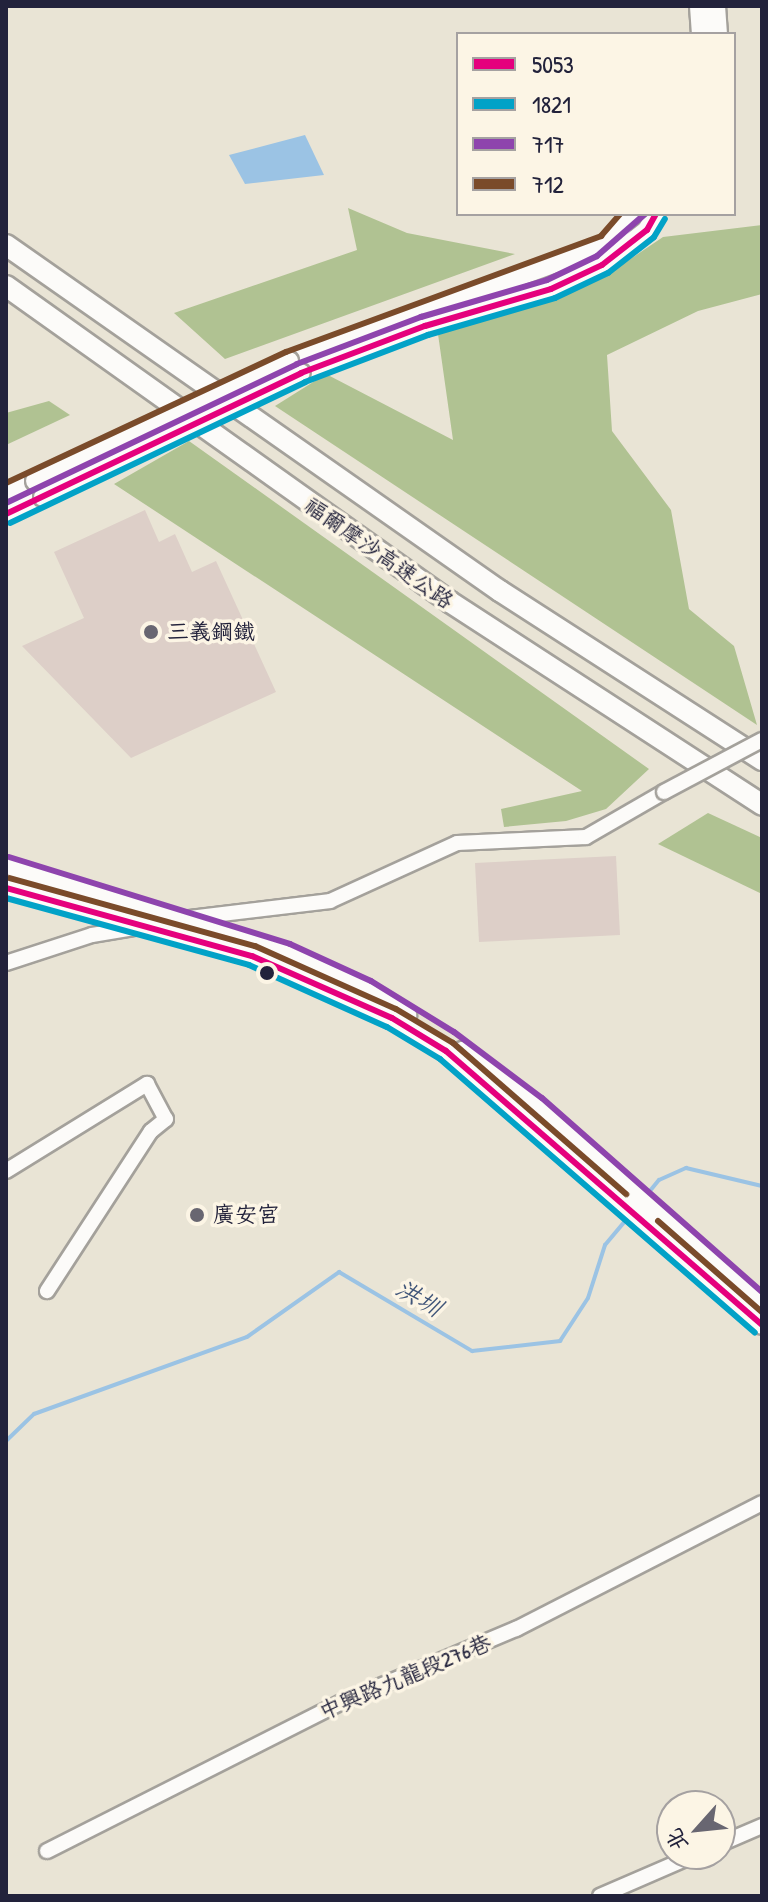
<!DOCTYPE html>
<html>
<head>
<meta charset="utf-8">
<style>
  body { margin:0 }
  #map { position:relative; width:768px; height:1902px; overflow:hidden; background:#e9e4d5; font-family:"Patrick Hand","LXGW WenKai TC",sans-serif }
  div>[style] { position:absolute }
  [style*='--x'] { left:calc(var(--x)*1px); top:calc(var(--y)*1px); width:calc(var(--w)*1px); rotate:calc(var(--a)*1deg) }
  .forest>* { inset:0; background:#b0c292 }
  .water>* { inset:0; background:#9bc3e4 }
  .stream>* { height:4px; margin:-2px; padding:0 2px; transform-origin:2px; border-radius:2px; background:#9bc3e4 }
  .building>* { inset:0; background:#ddcfc8 }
  .roads { filter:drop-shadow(2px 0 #a4a19b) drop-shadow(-2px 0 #a4a19b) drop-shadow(0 2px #a4a19b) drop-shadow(0 -2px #a4a19b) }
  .minor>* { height:14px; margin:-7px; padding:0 7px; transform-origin:7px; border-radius:7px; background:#fcfbf9 }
  .major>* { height:18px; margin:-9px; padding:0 9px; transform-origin:9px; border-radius:9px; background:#fcfbf9 }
  .highway>* { height:20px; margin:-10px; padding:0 10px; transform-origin:10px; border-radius:10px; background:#fcfbf9 }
  .bridges { filter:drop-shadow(2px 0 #a4a19b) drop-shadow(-2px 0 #a4a19b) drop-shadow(0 2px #a4a19b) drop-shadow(0 -2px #a4a19b) }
  .minor-bridge>* { height:14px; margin:-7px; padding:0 7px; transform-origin:7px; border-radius:7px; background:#fcfbf9 }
  .major-bridge>* { height:18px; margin:-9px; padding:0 9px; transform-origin:9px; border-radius:9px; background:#fcfbf9 }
  .bus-1>* { height:6px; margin:-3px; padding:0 3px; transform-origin:3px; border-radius:3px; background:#e5007d }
  .bus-2>* { height:6px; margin:-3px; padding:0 3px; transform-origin:3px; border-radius:3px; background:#02a2c7 }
  .bus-3>* { height:6px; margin:-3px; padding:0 3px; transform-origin:3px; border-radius:3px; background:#8e44ad }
  .bus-4>* { height:6px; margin:-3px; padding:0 3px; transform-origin:3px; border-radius:3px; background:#7a4b2a }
  .dots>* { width:22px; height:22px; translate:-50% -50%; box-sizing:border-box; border:4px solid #fcf5e5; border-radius:50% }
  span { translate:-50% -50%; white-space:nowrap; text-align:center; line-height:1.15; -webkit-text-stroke:7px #fcf5e5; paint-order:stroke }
  .street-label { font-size:22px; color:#22223b }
  .poi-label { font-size:22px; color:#22223b }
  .left { translate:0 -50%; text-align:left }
  .water-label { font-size:24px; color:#405579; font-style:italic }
  .frame { position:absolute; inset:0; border:8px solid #22223b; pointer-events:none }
  .legend { position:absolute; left:456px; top:32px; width:280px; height:184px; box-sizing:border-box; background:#fcf5e5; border:2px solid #a5a1a1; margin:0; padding:10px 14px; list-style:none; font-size:24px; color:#22223b }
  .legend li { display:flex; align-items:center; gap:16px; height:40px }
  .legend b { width:40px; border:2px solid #a5a1a1 }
  .north { position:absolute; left:656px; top:1790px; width:80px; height:80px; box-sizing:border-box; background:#fcf5e5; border:2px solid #a5a1a1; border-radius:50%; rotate:243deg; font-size:22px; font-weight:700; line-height:32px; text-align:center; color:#22223b }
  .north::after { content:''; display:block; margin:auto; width:28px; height:36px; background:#686671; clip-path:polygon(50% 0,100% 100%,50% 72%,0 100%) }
</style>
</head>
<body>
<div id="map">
  <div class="forest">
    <i style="clip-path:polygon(348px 208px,407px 233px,515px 254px,225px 359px,174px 313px,357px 250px)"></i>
    <i style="clip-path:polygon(762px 225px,762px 294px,698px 311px,607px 355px,612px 431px,671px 510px,689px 609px,734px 646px,757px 725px,275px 406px,326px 374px,453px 440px,437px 327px,626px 262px,663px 237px)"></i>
    <i style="clip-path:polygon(49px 401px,70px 415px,6px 445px,6px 413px)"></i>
    <i style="clip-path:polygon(189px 441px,649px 769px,606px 809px,566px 821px,504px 827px,501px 809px,582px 791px,114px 484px)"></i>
    <i style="clip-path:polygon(708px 813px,762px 838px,762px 894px,658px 844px)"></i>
  </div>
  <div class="water">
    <i style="clip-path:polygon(305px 135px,324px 175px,245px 184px,229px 155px)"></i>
  </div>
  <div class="stream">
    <i style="--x:645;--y:1197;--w:22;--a:-51"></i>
    <i style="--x:659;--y:1180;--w:30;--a:-24"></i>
    <i style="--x:686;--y:1168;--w:78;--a:13.3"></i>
    <i style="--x:6;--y:1441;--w:39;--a:-44"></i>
    <i style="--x:34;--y:1414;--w:226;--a:-19.9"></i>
    <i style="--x:247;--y:1337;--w:113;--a:-35.2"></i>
    <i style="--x:339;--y:1272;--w:155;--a:30.7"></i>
    <i style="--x:472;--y:1351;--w:89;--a:-6.5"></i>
    <i style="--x:560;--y:1341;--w:51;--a:-56.9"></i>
    <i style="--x:588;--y:1298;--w:56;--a:-72.2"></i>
    <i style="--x:605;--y:1245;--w:38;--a:-50"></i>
  </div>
  <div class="building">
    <i style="clip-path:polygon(145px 510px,159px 542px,175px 534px,192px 572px,216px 561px,276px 692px,131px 758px,22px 646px,84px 618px,54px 552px)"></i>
    <i style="clip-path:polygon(616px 856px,620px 935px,479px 942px,475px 863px)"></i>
  </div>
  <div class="roads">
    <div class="minor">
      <i style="--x:180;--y:919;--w:151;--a:-6.8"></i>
      <i style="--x:330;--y:901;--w:140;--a:-24.5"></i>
      <i style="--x:457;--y:843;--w:129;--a:-2.7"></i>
      <i style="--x:586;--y:837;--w:90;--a:-30"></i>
      <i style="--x:6;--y:963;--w:90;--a:-18"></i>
      <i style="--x:92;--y:935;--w:50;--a:-9.3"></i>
      <i style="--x:6;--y:1171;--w:166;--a:-31.7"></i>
      <i style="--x:147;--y:1084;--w:40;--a:62"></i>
      <i style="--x:166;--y:1119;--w:19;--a:141"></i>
      <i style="--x:151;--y:1131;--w:191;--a:123"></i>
      <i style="--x:720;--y:1844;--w:46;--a:-23.2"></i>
      <i style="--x:47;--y:1851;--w:330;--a:-26.8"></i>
      <i style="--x:342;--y:1702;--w:189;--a:-22.8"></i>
      <i style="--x:516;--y:1629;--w:276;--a:-27.1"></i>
      <i style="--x:600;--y:1896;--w:106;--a:-23.4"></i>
    </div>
    <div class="major">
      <i style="--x:699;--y:6;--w:28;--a:86"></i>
      <i style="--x:716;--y:6;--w:28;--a:86"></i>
      <i style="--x:289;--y:361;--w:339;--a:-20.2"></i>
      <i style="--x:607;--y:244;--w:40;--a:-49"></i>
      <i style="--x:301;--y:373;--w:133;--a:-20.8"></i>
      <i style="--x:425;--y:326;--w:131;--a:-16.4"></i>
      <i style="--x:551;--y:289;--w:56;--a:-25.2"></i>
      <i style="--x:602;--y:265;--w:57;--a:-37.9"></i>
      <i style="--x:647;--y:230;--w:18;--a:-61"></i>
      <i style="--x:6;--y:494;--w:32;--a:-24"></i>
      <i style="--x:6;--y:514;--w:41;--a:-24.7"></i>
      <i style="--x:6;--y:867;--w:294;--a:17.2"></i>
      <i style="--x:287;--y:954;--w:86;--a:23.9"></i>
      <i style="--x:366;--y:989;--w:49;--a:32.4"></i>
      <i style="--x:6;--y:888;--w:255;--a:15.5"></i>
      <i style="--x:252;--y:956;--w:153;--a:23.9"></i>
      <i style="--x:392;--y:1018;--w:63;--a:31.4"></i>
      <i style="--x:446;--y:1051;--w:418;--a:40.9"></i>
      <i style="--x:462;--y:1051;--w:92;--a:36.6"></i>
      <i style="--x:536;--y:1106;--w:301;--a:41.4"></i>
    </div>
    <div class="highway">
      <i style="--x:6;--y:245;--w:603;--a:35.01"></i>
      <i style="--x:500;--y:591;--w:312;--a:32.8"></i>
      <i style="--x:6;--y:286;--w:545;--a:35.44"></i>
      <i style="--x:450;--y:602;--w:372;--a:33"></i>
    </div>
  </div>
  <div class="bridges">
    <div class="minor-bridge">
      <i style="--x:664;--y:792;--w:111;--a:-28"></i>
    </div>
    <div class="major-bridge">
      <i style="--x:35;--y:481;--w:281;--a:-25.3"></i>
      <i style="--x:43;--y:497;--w:286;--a:-25.7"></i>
    </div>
  </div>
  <div class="bus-1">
    <i style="--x:6;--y:514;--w:327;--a:-25.5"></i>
    <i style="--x:301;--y:373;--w:133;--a:-20.8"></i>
    <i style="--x:425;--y:326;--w:131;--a:-16.4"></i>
    <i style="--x:551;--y:289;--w:56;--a:-25.2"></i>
    <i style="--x:602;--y:265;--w:57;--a:-37.9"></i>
    <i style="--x:647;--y:230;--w:18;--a:-61"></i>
    <i style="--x:6;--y:888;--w:255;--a:15.5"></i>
    <i style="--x:252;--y:956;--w:153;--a:23.9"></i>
    <i style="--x:392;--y:1018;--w:63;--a:31.4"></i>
    <i style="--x:446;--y:1051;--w:418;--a:40.9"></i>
  </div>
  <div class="bus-2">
    <i style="--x:10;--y:523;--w:327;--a:-25.5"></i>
    <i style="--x:305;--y:382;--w:132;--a:-20.9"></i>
    <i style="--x:428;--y:335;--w:132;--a:-16.2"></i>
    <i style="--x:555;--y:298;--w:59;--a:-25.3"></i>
    <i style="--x:608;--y:273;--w:58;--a:-38"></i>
    <i style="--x:654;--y:237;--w:21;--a:-59"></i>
    <i style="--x:6;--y:898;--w:252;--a:15.4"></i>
    <i style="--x:249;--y:965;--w:151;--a:24.2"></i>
    <i style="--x:387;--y:1027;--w:62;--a:31.1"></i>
    <i style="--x:440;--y:1059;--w:417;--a:41"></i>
  </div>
  <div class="bus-3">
    <i style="--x:6;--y:503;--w:322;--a:-25.5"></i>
    <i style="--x:297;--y:364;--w:133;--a:-20.8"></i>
    <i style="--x:421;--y:317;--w:131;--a:-16.4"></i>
    <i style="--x:547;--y:280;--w:55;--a:-25.6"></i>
    <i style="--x:597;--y:256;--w:64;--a:-41.2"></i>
    <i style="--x:9;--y:857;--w:294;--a:17.2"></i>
    <i style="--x:290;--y:944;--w:89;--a:24.6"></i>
    <i style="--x:371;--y:981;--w:97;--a:31.6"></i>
    <i style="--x:454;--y:1032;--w:110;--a:36.9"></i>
    <i style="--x:542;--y:1098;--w:293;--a:41.4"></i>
  </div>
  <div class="bus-4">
    <i style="--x:6;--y:483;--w:309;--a:-25.1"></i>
    <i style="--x:286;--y:352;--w:336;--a:-20.2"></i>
    <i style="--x:601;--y:236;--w:29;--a:-49"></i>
    <i style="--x:9;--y:878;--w:255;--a:15.5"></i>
    <i style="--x:255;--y:946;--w:154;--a:24.1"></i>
    <i style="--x:396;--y:1009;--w:66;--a:30.8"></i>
    <i style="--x:453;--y:1043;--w:230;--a:41.1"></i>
    <i style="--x:658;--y:1221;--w:138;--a:41.2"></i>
  </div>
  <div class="dots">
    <i style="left:151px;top:632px;background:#686671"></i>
    <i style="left:267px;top:973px;background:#22223b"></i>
    <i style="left:197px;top:1215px;background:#686671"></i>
  </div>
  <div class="street-label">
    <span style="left:379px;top:553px;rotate:35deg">福爾摩沙高速公路</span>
    <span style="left:405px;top:1677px;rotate:-23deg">中興路九龍段276巷</span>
  </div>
  <div class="poi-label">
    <span class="left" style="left:167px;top:632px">三義鋼鐵</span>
    <span class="left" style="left:213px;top:1215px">廣安宮</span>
  </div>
  <div class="water-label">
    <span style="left:419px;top:1298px;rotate:30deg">洪圳</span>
  </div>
  <div class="frame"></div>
  <ul class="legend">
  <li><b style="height:10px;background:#e5007d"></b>5053</li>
  <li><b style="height:10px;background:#02a2c7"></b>1821</li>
  <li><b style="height:10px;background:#8e44ad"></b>717</li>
  <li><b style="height:10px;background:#7a4b2a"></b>712</li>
  </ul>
  <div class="north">北</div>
</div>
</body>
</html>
